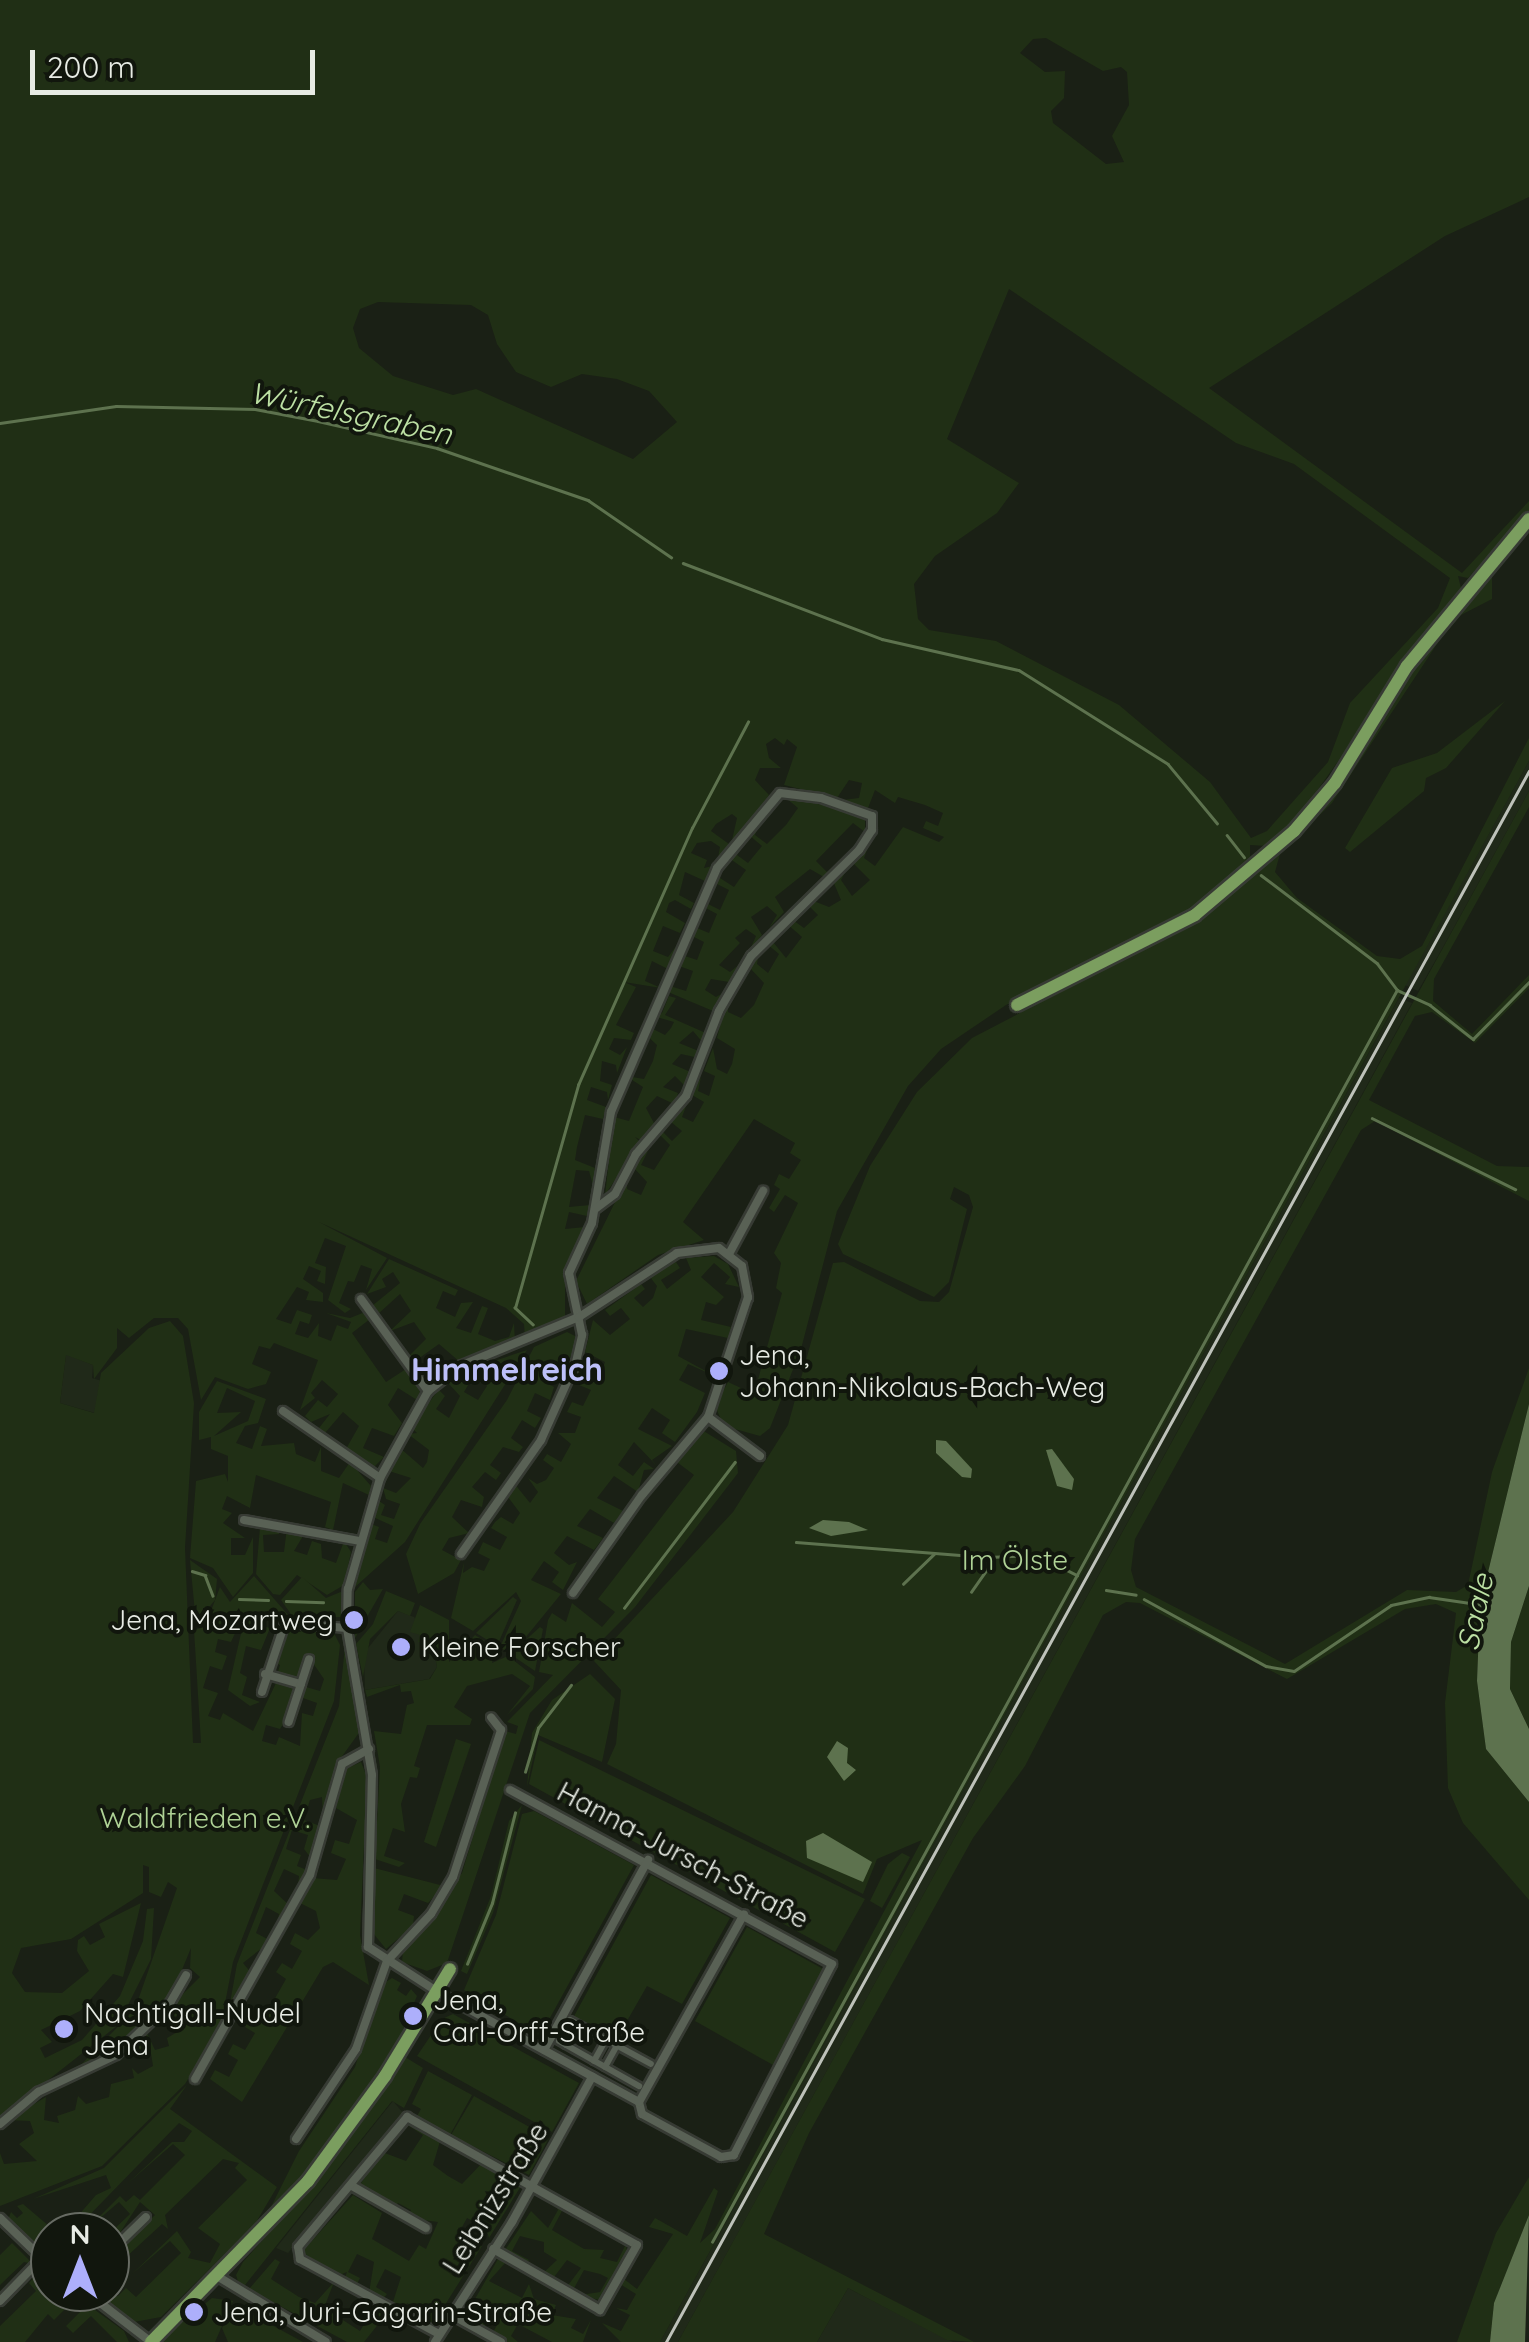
<!DOCTYPE html>
<html>
<head>
<meta charset="utf-8">
<style>
  body { margin:0 }
  #map { position:relative; width:1529px; height:2342px; overflow:hidden; background:#1a2015; font-family:Quicksand,sans-serif }
  div>[style] { position:absolute }
  [style*='--x'] { left:calc(var(--x)*1px); top:calc(var(--y)*1px); width:calc(var(--w)*1px); rotate:calc(var(--a)*1deg) }
  .built>* { inset:0; background:#202919 }
  .green>* { inset:0; background:#202f15 }
  .water>* { inset:0; background:#5d724e }
  .stream>* { height:2.5px; margin:-1.25px; padding:0 1.25px; transform-origin:1.25px; border-radius:1.25px; background:#5d724e }
  .roads { filter:drop-shadow(2px 0 #373b34) drop-shadow(-2px 0 #373b34) drop-shadow(0 2px #373b34) drop-shadow(0 -2px #373b34) }
  .pedestrian>* { height:6px; margin:-3px; padding:0 3px; transform-origin:3px; border-radius:3px; background:#596155 }
  .minor>* { height:8px; margin:-4px; padding:0 4px; transform-origin:4px; border-radius:4px; background:#596155 }
  .primary>* { height:12px; margin:-6px; padding:0 6px; transform-origin:6px; border-radius:6px; background:#7b9e5f }
  .rail>* { height:2.5px; margin:-1.25px; padding:0 1.25px; transform-origin:1.25px; border-radius:1.25px; background:#bec2ba }
  .dots>* { width:28px; height:28px; translate:-50% -50%; box-sizing:border-box; border:5px solid #11160d; border-radius:50% }
  span { translate:-50% -50%; white-space:nowrap; text-align:center; line-height:1.15; -webkit-text-stroke:8px #11160d; paint-order:stroke }
  .poi-label { font-size:28px; color:#e7ebe4 }
  .left { translate:0 -50%; text-align:left }
  .right { translate:-100% -50%; text-align:right }
  .park-label { font-size:28px; color:#afd296 }
  .street-label { font-size:28px; color:#e7ebe4 }
  .water-label { font-size:30px; color:#bde1a4; font-style:italic }
  .quarter-label { font-size:32px; color:#bdc0f9; font-weight:700 }
  .north { position:absolute; left:30px; top:2212px; width:100px; height:100px; box-sizing:border-box; background:#11160d; border:2px solid #676b63; border-radius:50%; rotate:0deg; font-size:28px; font-weight:700; line-height:40px; text-align:center; color:#e7ebe4 }
  .north::after { content:''; display:block; margin:auto; width:35px; height:45px; background:#adaffb; clip-path:polygon(50% 0,100% 100%,50% 72%,0 100%) }
  .scale { position:absolute; left:30px; top:50px; width:285px; height:45px; box-sizing:border-box; border:5px solid #e7ebe4; border-top:0; padding-left:12px; font-size:30px; line-height:35px; white-space:nowrap; color:#e7ebe4; -webkit-text-stroke:8px #11160d; paint-order:stroke }
</style>
</head>
<body>
<div id="map">
  <div class="built">
    <i style="clip-path:polygon(1529px 761px,1529px 791px,1442px 949px,1418px 991px,1405px 985px)"></i>
    <i style="clip-path:polygon(1399px 998px,1412px 1003px,743px 2224px,678px 2342px,660px 2342px)"></i>
    <i style="clip-path:polygon(66px 1354px,93px 1365px,92px 1378px,102px 1381px,95px 1413px,60px 1403px)"></i>
    <i style="clip-path:polygon(398px 1611px,414px 1617px,433px 1641px,437px 1667px,429px 1679px,365px 1690px,364px 1653px)"></i>
    <i style="clip-path:polygon(393px 2101px,403px 2113px,367px 2161px,288px 2253px,276px 2248px)"></i>
    <i style="clip-path:polygon(848px 2288px,953px 2342px,817px 2342px)"></i>
  </div>
  <div class="green">
    <i style="clip-path:polygon(evenodd,0 0,1529px 0,1529px 197px,1445px 236px,1209px 388px,1462px 573px,1529px 501px,1529px 511px,1492px 552px,1468px 578px,1458px 576px,1461px 588px,1297px 819px,1267px 846px,1250px 845px,1250px 862px,1195px 908px,1006px 1005px,941px 1049px,908px 1086px,837px 1211px,801px 1349px,770px 1428px,760px 1436px,724px 1426px,715px 1406px,728px 1382px,754px 1394px,782px 1293px,776px 1288px,781px 1263px,774px 1253px,798px 1203px,785px 1195px,774px 1212px,769px 1208px,780px 1189px,774px 1185px,779px 1174px,789px 1179px,801px 1160px,790px 1153px,795px 1143px,754px 1119px,683px 1222px,704px 1240px,658px 1255px,587px 1304px,576px 1281px,627px 1178px,627px 1189px,641px 1195px,647px 1182px,633px 1167px,640px 1156px,648px 1151px,641px 1165px,654px 1170px,670px 1145px,659px 1134px,669px 1123px,663px 1132px,672px 1141px,682px 1131px,671px 1122px,688px 1101px,682px 1117px,693px 1122px,704px 1102px,692px 1095px,701px 1077px,698px 1091px,709px 1096px,715px 1076px,704px 1071px,713px 1048px,717px 1069px,727px 1074px,732px 1064px,735px 1049px,717px 1038px,723px 1014px,728px 1004px,728px 1012px,741px 1018px,754px 1005px,764px 983px,749px 967px,759px 952px,757px 964px,768px 973px,779px 954px,767px 944px,776px 933px,773px 942px,786px 958px,802px 937px,786px 923px,790px 918px,804px 928px,818px 915px,809px 906px,796px 912px,811px 900px,829px 907px,841px 900px,833px 881px,847px 869px,841px 880px,852px 896px,870px 880px,853px 863px,869px 845px,864px 858px,875px 866px,903px 827px,939px 842px,944px 837px,923px 828px,926px 821px,938px 826px,943px 813px,925px 805px,898px 797px,895px 803px,875px 790px,868px 808px,843px 800px,859px 798px,862px 783px,849px 780px,837px 798px,784px 785px,797px 747px,787px 739px,784px 745px,775px 738px,766px 744px,769px 758px,781px 768px,760px 768px,755px 780px,769px 795px,758px 812px,732px 840px,737px 818px,732px 814px,716px 824px,711px 831px,729px 844px,718px 858px,720px 847px,711px 841px,697px 843px,691px 853px,707px 860px,704px 868px,713px 866px,705px 881px,685px 872px,679px 895px,694px 903px,691px 909px,675px 900px,669px 903px,666px 912px,685px 923px,680px 933px,663px 926px,653px 951px,668px 957px,677px 945px,668px 969px,652px 961px,645px 981px,661px 988px,624px 982px,636px 987px,616px 1025px,634px 1033px,631px 1040px,614px 1038px,609px 1049px,620px 1055px,627px 1047px,617px 1073px,616px 1065px,602px 1061px,600px 1081px,612px 1085px,608px 1100px,607px 1092px,591px 1087px,587px 1100px,606px 1107px,603px 1119px,585px 1115px,577px 1147px,575px 1160px,595px 1168px,593px 1185px,589px 1171px,576px 1170px,569px 1207px,590px 1205px,587px 1216px,569px 1212px,565px 1229px,585px 1227px,565px 1273px,565px 1320px,525px 1339px,524px 1324px,506px 1308px,319px 1222px,387px 1258px,366px 1290px,372px 1269px,361px 1265px,354px 1282px,348px 1281px,339px 1303px,351px 1309px,345px 1313px,328px 1300px,346px 1246px,325px 1238px,315px 1263px,326px 1267px,325px 1284px,317px 1281px,321px 1271px,309px 1266px,303px 1279px,323px 1293px,323px 1302px,306px 1300px,309px 1292px,297px 1287px,276px 1319px,291px 1324px,297px 1310px,312px 1315px,309px 1324px,300px 1321px,295px 1334px,308px 1338px,319px 1323px,318px 1336px,331px 1341px,337px 1325px,348px 1329px,351px 1322px,326px 1313px,350px 1318px,365px 1312px,370px 1319px,352px 1333px,386px 1382px,406px 1369px,420px 1391px,417px 1400px,398px 1388px,388px 1405px,402px 1423px,394px 1436px,372px 1428px,363px 1448px,384px 1457px,373px 1468px,346px 1449px,359px 1426px,343px 1412px,325px 1433px,319px 1428px,330px 1414px,311px 1422px,305px 1416px,318px 1400px,327px 1407px,338px 1394px,322px 1380px,311px 1393px,315px 1398px,300px 1410px,318px 1360px,274px 1343px,270px 1349px,259px 1346px,252px 1364px,271px 1372px,266px 1384px,248px 1389px,215px 1377px,201px 1400px,188px 1329px,178px 1318px,154px 1318px,129px 1338px,117px 1328px,117px 1348px,94px 1379px,93px 1365px,66px 1355px,60px 1403px,94px 1413px,101px 1373px,149px 1328px,170px 1321px,183px 1336px,194px 1403px,185px 1548px,193px 1743px,201px 1743px,194px 1630px,205px 1627px,220px 1587px,230px 1602px,254px 1576px,290px 1617px,281px 1622px,258px 1611px,255px 1624px,270px 1628px,261px 1650px,246px 1646px,240px 1673px,247px 1677px,242px 1695px,260px 1702px,250px 1706px,228px 1690px,245px 1616px,228px 1613px,224px 1627px,236px 1631px,231px 1642px,218px 1639px,215px 1652px,227px 1656px,222px 1670px,210px 1666px,203px 1688px,218px 1693px,208px 1716px,220px 1720px,223px 1713px,253px 1731px,276px 1683px,293px 1688px,291px 1711px,280px 1729px,266px 1725px,262px 1741px,276px 1745px,279px 1737px,300px 1746px,302px 1713px,313px 1716px,317px 1703px,303px 1698px,306px 1687px,320px 1691px,324px 1679px,308px 1656px,299px 1680px,277px 1675px,280px 1665px,273px 1662px,292px 1626px,333px 1631px,340px 1645px,334px 1701px,233px 1962px,220px 2029px,185px 2084px,102px 2166px,0 2206px,0 2153px,4px 2164px,37px 2161px,19px 2144px,34px 2133px,30px 2121px,7px 2120px,46px 2097px,44px 2120px,59px 2123px,57px 2116px,75px 2110px,78px 2096px,86px 2104px,109px 2097px,111px 2084px,134px 2078px,132px 2068px,138px 2074px,153px 2066px,150px 2047px,135px 2052px,132px 2045px,146px 2031px,155px 2050px,169px 2046px,167px 2038px,186px 2027px,183px 2014px,170px 2018px,168px 2009px,200px 1977px,190px 1968px,191px 1948px,169px 2001px,108px 2056px,74px 2072px,135px 2009px,177px 1888px,168px 1882px,161px 1897px,149px 1892px,149px 1867px,143px 1865px,143px 1893px,71px 1939px,21px 1948px,12px 1973px,25px 1992px,62px 1993px,89px 1971px,77px 1951px,78px 1940px,84px 1936px,90px 1945px,105px 1937px,99px 1924px,141px 1903px,123px 1977px,113px 1974px,80px 2011px,41px 2030px,52px 2042px,40px 2048px,45px 2058px,82px 2040px,120px 1996px,143px 1941px,147px 1909px,154px 1908px,151px 1959px,118px 2025px,0 2118px,0 0,1046px 38px,1103px 71px,1121px 67px,1127px 72px,1129px 105px,1112px 136px,1124px 162px,1106px 164px,1053px 123px,1051px 111px,1064px 98px,1065px 71px,1045px 72px,1020px 53px,1033px 39px,1046px 38px,0 0,1009px 289px,1236px 443px,1294px 464px,1450px 578px,1438px 608px,1350px 703px,1328px 762px,1267px 831px,1251px 838px,1210px 782px,1119px 705px,996px 641px,929px 630px,918px 619px,914px 584px,935px 556px,997px 513px,1019px 483px,947px 439px,1009px 289px,0 0,378px 302px,471px 305px,488px 315px,497px 344px,516px 372px,551px 387px,582px 374px,617px 379px,649px 391px,677px 422px,633px 459px,476px 389px,453px 395px,393px 376px,359px 348px,353px 328px,360px 309px,378px 302px)"></i>
    <i style="clip-path:polygon(1529px 526px,1492px 574px,1492px 599px,1461px 615px,1439px 641px,1332px 803px,1280px 854px,1275px 872px,1297px 898px,1377px 956px,1400px 959px,1422px 946px,1529px 738px,1529px 761px,660px 2342px,621px 2342px,602px 2323px,621px 2331px,630px 2315px,616px 2308px,627px 2310px,636px 2294px,620px 2284px,624px 2279px,637px 2289px,673px 2234px,649px 2227px,655px 2218px,687px 2236px,714px 2188px,718px 2191px,700px 2243px,715px 2229px,922px 1840px,877px 1859px,863px 1894px,607px 1764px,616px 1744px,621px 1690px,594px 1661px,733px 1512px,788px 1425px,833px 1263px,844px 1262px,920px 1301px,939px 1302px,949px 1292px,973px 1207px,969px 1195px,954px 1187px,950px 1199px,967px 1209px,949px 1282px,934px 1297px,843px 1254px,838px 1244px,870px 1166px,917px 1092px,972px 1038px,1197px 921px,1287px 843px,1412px 669px)"></i>
    <i style="clip-path:polygon(1505px 701px,1446px 768px,1426px 778px,1424px 791px,1350px 852px,1345px 848px,1392px 768px,1437px 753px)"></i>
    <i style="clip-path:polygon(1529px 791px,1529px 807px,1434px 979px,1433px 1001px,1472px 1034px,1529px 975px,1529px 988px,1475px 1043px,1432px 1012px,1415px 1016px,1369px 1100px,1497px 1166px,1529px 1167px,1529px 1201px,1375px 1121px,1361px 1130px,1135px 1539px,1131px 1570px,1136px 1587px,1285px 1664px,1407px 1590px,1456px 1592px,1468px 1585px,1492px 1472px,1529px 1368px,1529px 1404px,1480px 1605px,1477px 1681px,1486px 1749px,1529px 1802px,1529px 1900px,1463px 1823px,1448px 1788px,1445px 1703px,1456px 1613px,1436px 1604px,1405px 1609px,1287px 1679px,1140px 1603px,1126px 1602px,1103px 1615px,1025px 1766px,973px 1838px,809px 2133px,764px 2234px,974px 2342px,947px 2340px,848px 2288px,817px 2342px,678px 2342px)"></i>
    <i style="clip-path:polygon(786px 798px,845px 809px,865px 820px,865px 832px,853px 823px,816px 861px,827px 872px,837px 866px,824px 877px,810px 869px,775px 897px,784px 912px,769px 928px,777px 915px,767px 906px,751px 917px,762px 935px,749px 952px,756px 936px,746px 929px,735px 938px,740px 943px,719px 965px,730px 972px,741px 963px,729px 982px,711px 979px,705px 990px,716px 997px,723px 993px,713px 1011px,668px 992px,675px 974px,673px 987px,686px 991px,693px 971px,679px 966px,685px 948px,685px 956px,697px 960px,704px 942px,690px 935px,699px 913px,697px 928px,709px 933px,717px 914px,702px 906px,707px 893px,708px 904px,720px 910px,729px 890px,713px 882px,721px 870px,720px 878px,734px 887px,746px 870px,729px 858px,744px 840px,737px 855px,748px 863px,762px 846px,749px 835px,762px 818px,755px 835px,767px 844px,786px 825px,798px 808px)"></i>
    <i style="clip-path:polygon(669px 996px,676px 998px,665px 1015px,708px 1034px,704px 1044px,693px 1031px,679px 1043px,701px 1052px,699px 1058px,681px 1054px,672px 1064px,693px 1073px,685px 1086px,675px 1076px,663px 1087px,678px 1093px,674px 1104px,657px 1096px,646px 1108px,655px 1125px,641px 1140px,635px 1137px,640px 1142px,605px 1195px,614px 1117px,629px 1121px,643px 1087px,626px 1076px,644px 1079px,653px 1061px,657px 1045px,644px 1033px,647px 1026px,665px 1035px,671px 1028px,674px 1022px,653px 1016px,662px 1013px)"></i>
    <i style="clip-path:polygon(714px 1256px,728px 1264px,739px 1287px,725px 1284px,730px 1277px,714px 1263px,701px 1277px,724px 1297px,716px 1305px,706px 1302px,701px 1320px,731px 1327px,728px 1338px,686px 1329px,678px 1356px,715px 1376px,688px 1364px,679px 1380px,705px 1393px,697px 1412px,675px 1442px,662px 1433px,670px 1420px,652px 1408px,638px 1429px,672px 1446px,652px 1460px,657px 1466px,634px 1442px,618px 1465px,633px 1476px,644px 1462px,654px 1469px,644px 1470px,638px 1492px,614px 1476px,597px 1498px,623px 1511px,614px 1523px,590px 1509px,577px 1526px,603px 1538px,594px 1550px,567px 1536px,554px 1553px,569px 1565px,577px 1562px,563px 1590px,552px 1582px,559px 1572px,544px 1561px,531px 1580px,561px 1594px,521px 1643px,507px 1652px,500px 1647px,521px 1601px,516px 1592px,473px 1631px,451px 1618px,464px 1562px,463px 1573px,472px 1567px,484px 1571px,490px 1559px,478px 1553px,483px 1542px,500px 1550px,507px 1537px,491px 1528px,495px 1522px,501px 1517px,513px 1524px,520px 1513px,505px 1493px,514px 1483px,530px 1503px,538px 1492px,528px 1478px,537px 1484px,546px 1480px,554px 1468px,543px 1460px,547px 1454px,561px 1462px,571px 1444px,558px 1433px,575px 1433px,581px 1417px,567px 1412px,572px 1402px,583px 1406px,591px 1390px,579px 1385px,585px 1377px,598px 1382px,605px 1362px,585px 1352px,593px 1320px,610px 1335px,630px 1319px,621px 1308px,610px 1316px,605px 1310px,641px 1284px,645px 1289px,634px 1298px,643px 1307px,653px 1298px,657px 1286px,650px 1277px,657px 1272px,676px 1262px,680px 1268px,661px 1280px,667px 1289px,691px 1270px,686px 1258px)"></i>
    <i style="clip-path:polygon(389px 1259px,458px 1290px,455px 1296px,443px 1291px,436px 1308px,455px 1317px,461px 1303px,473px 1302px,456px 1328px,471px 1333px,482px 1306px,488px 1308px,478px 1334px,495px 1341px,509px 1337px,514px 1323px,515px 1342px,460px 1362px,439px 1344px,418px 1359px,432px 1380px,422px 1376px,408px 1357px,426px 1339px,414px 1322px,390px 1331px,411px 1311px,400px 1294px,378px 1314px,372px 1306px,400px 1283px,393px 1272px,382px 1279px,386px 1287px,367px 1294px)"></i>
    <i style="clip-path:polygon(567px 1332px,575px 1336px,576px 1350px,562px 1367px,547px 1362px,540px 1380px,554px 1387px,550px 1400px,535px 1393px,527px 1411px,541px 1418px,535px 1428px,522px 1420px,511px 1438px,523px 1447px,519px 1452px,503px 1447px,490px 1465px,501px 1473px,496px 1480px,485px 1472px,472px 1487px,484px 1497px,482px 1507px,461px 1500px,452px 1517px,469px 1533px,449px 1538px,442px 1550px,461px 1560px,454px 1573px,418px 1594px,406px 1554px,420px 1524px,507px 1400px,534px 1347px)"></i>
    <i style="clip-path:polygon(527px 1350px,405px 1542px,355px 1587px,371px 1524px,379px 1527px,375px 1539px,387px 1543px,393px 1526px,373px 1517px,379px 1501px,385px 1505px,381px 1515px,394px 1519px,400px 1504px,386px 1499px,383px 1488px,396px 1493px,411px 1478px,389px 1471px,400px 1448px,423px 1468px,427px 1462px,429px 1450px,408px 1434px,417px 1433px,412px 1428px,433px 1397px,439px 1390px,445px 1396px,436px 1409px,449px 1418px,460px 1396px,448px 1383px,452px 1379px,467px 1370px,473px 1377px,464px 1392px,478px 1400px,487px 1386px,473px 1368px)"></i>
    <i style="clip-path:polygon(evenodd,217px 1381px,266px 1399px,258px 1423px,245px 1426px,236px 1443px,252px 1449px,260px 1426px,267px 1429px,261px 1446px,294px 1443px,296px 1454px,315px 1462px,321px 1447px,321px 1471px,339px 1478px,350px 1462px,371px 1486px,369px 1495px,343px 1483px,333px 1530px,325px 1527px,331px 1502px,256px 1475px,250px 1508px,227px 1496px,222px 1509px,232px 1513px,223px 1523px,245px 1538px,231px 1538px,231px 1555px,245px 1555px,253px 1537px,253px 1573px,233px 1597px,213px 1568px,190px 1558px,196px 1481px,225px 1474px,228px 1482px,228px 1456px,211px 1449px,211px 1437px,199px 1440px,199px 1412px,217px 1381px,227px 1388px,255px 1401px,248px 1421px,214px 1436px,241px 1412px,217px 1413px,227px 1388px)"></i>
    <i style="clip-path:polygon(702px 1430px,736px 1451px,738px 1473px,635px 1607px,530px 1713px,447px 1963px,427px 1971px,402px 1962px,403px 1949px,462px 1873px,505px 1731px,516px 1734px,518px 1726px,507px 1722px,553px 1675px,539px 1672px,548px 1620px,552px 1613px,566px 1622px,572px 1603px,602px 1627px,615px 1612px,598px 1599px,694px 1475px,673px 1459px)"></i>
    <i style="clip-path:polygon(260px 1527px,279px 1527px,279px 1534px,263px 1535px,264px 1552px,284px 1552px,287px 1528px,306px 1531px,294px 1551px,307px 1555px,312px 1541px,321px 1544px,322px 1558px,336px 1563px,344px 1541px,351px 1552px,344px 1585px,327px 1595px,297px 1575px,280px 1595px,273px 1594px,256px 1574px)"></i>
    <i style="clip-path:polygon(190px 1560px,217px 1579px,215px 1600px,196px 1623px)"></i>
    <i style="clip-path:polygon(302px 1577px,326px 1598px,343px 1591px,341px 1617px,293px 1617px,281px 1600px)"></i>
    <i style="clip-path:polygon(363px 1582px,370px 1590px,383px 1589px,355px 1638px,355px 1592px)"></i>
    <i style="clip-path:polygon(1529px 1586px,1529px 1729px,1510px 1689px,1511px 1642px)"></i>
    <i style="clip-path:polygon(386px 1591px,415px 1603px,410px 1616px,398px 1611px,370px 1639px,363px 1677px,356px 1644px,373px 1624px)"></i>
    <i style="clip-path:polygon(513px 1597px,517px 1600px,497px 1646px,476px 1633px)"></i>
    <i style="clip-path:polygon(420px 1605px,449px 1620px,449px 1662px,475px 1635px,496px 1648px,492px 1663px,508px 1656px,535px 1677px,533px 1689px,507px 1715px,530px 1686px,512px 1674px,467px 1686px,454px 1707px,472px 1719px,470px 1725px,427px 1725px,414px 1766px,420px 1768px,417px 1778px,410px 1777px,401px 1804px,405px 1832px,393px 1828px,384px 1856px,405px 1863px,399px 1867px,375px 1859px,380px 1767px,374px 1731px,401px 1734px,407px 1705px,414px 1703px,411px 1691px,401px 1692px,400px 1685px,367px 1697px,365px 1690px,430px 1679px,437px 1667px,433px 1642px,418px 1642px,420px 1635px,410px 1632px)"></i>
    <i style="clip-path:polygon(540px 1627px,543px 1629px,535px 1671px,510px 1654px)"></i>
    <i style="clip-path:polygon(345px 1646px,361px 1730px,338px 1762px,323px 1817px,322px 1797px,310px 1800px,304px 1820px,323px 1827px,311px 1858px,304px 1849px,308px 1835px,292px 1830px,286px 1849px,301px 1855px,297px 1866px,307px 1870px,297px 1893px,299px 1876px,284px 1869px,274px 1891px,290px 1906px,275px 1933px,279px 1914px,266px 1907px,256px 1933px,271px 1941px,243px 1963px,252px 1974px,228px 2014px,237px 1964px,339px 1706px)"></i>
    <i style="clip-path:polygon(590px 1674px,615px 1699px,602px 1762px,538px 1735px,527px 1787px,532px 1733px,552px 1700px)"></i>
    <i style="clip-path:polygon(456px 1739px,471px 1744px,436px 1847px,424px 1842px)"></i>
    <i style="clip-path:polygon(539px 1740px,865px 1899px,835px 1952px,529px 1784px)"></i>
    <i style="clip-path:polygon(361px 1762px,367px 1777px,360px 1935px,369px 1985px,333px 1962px,323px 1967px,242px 2102px,210px 2079px,215px 2070px,229px 2077px,238px 2060px,228px 2054px,233px 2044px,245px 2050px,255px 2033px,245px 2027px,250px 2018px,261px 2023px,286px 1979px,276px 1972px,282px 1963px,292px 1969px,302px 1951px,290px 1944px,295px 1933px,308px 1940px,320px 1928px,316px 1911px,300px 1903px,312px 1878px,337px 1880px,346px 1859px,331px 1853px,335px 1840px,349px 1844px,357px 1820px,336px 1808px,346px 1769px)"></i>
    <i style="clip-path:polygon(522px 1805px,493px 1913px,467px 1974px,461px 1971px,491px 1896px,509px 1821px)"></i>
    <i style="clip-path:polygon(534px 1811px,634px 1865px,540px 2036px,464px 1990px,496px 1915px,522px 1814px)"></i>
    <i style="clip-path:polygon(902px 1853px,910px 1857px,882px 1908px,870px 1901px,888px 1864px)"></i>
    <i style="clip-path:polygon(374px 1868px,444px 1886px,428px 1903px,404px 1894px,398px 1910px,414px 1916px,413px 1926px,386px 1949px,373px 1933px)"></i>
    <i style="clip-path:polygon(651px 1875px,730px 1918px,682px 2004px,647px 1986px,615px 2042px,573px 2018px)"></i>
    <i style="clip-path:polygon(747px 1927px,825px 1970px,773px 2065px,695px 2021px)"></i>
    <i style="clip-path:polygon(392px 1978px,401px 1983px,397px 1990px,406px 1996px,411px 1989px,417px 1996px,398px 2042px,319px 2158px,265px 2219px,299px 2151px,355px 2067px,381px 1985px)"></i>
    <i style="clip-path:polygon(453px 2014px,579px 2083px,552px 2132px,417px 2056px,442px 2019px)"></i>
    <i style="clip-path:polygon(405px 2057px,423px 2068px,404px 2108px,392px 2101px,241px 2290px,236px 2275px,243px 2262px,306px 2192px)"></i>
    <i style="clip-path:polygon(428px 2071px,472px 2095px,450px 2135px,417px 2116px,421px 2109px,412px 2104px)"></i>
    <i style="clip-path:polygon(187px 2085px,170px 2109px,277px 2187px,255px 2224px,161px 2317px,134px 2322px,91px 2292px,118px 2296px,126px 2288px,136px 2297px,181px 2253px,170px 2241px,132px 2274px,177px 2231px,191px 2252px,188px 2258px,210px 2263px,220px 2244px,198px 2228px,247px 2180px,235px 2168px,239px 2163px,223px 2159px,165px 2215px,168px 2229px,162px 2224px,125px 2258px,111px 2262px,110px 2269px,110px 2258px,155px 2215px,140px 2202px,110px 2248px,110px 2233px,130px 2214px,119px 2202px,84px 2232px,120px 2196px,126px 2202px,134px 2195px,140px 2200px,185px 2155px,173px 2144px,127px 2184px,172px 2142px,184px 2142px,192px 2131px,179px 2123px,73px 2232px,64px 2232px,96px 2195px,111px 2188px,106px 2175px,33px 2199px,104px 2168px)"></i>
    <i style="clip-path:polygon(474px 2096px,549px 2138px,529px 2175px,451px 2135px)"></i>
    <i style="clip-path:polygon(412px 2121px,441px 2138px,433px 2165px,448px 2176px,462px 2184px,483px 2162px,521px 2186px,489px 2238px,486px 2228px,467px 2218px,456px 2238px,482px 2246px,433px 2324px,424px 2323px,428px 2315px,420px 2310px,413px 2315px,416px 2309px,407px 2303px,402px 2311px,392px 2305px,401px 2277px,385px 2269px,376px 2287px,387px 2294px,382px 2300px,369px 2293px,374px 2262px,357px 2254px,348px 2272px,360px 2278px,356px 2286px,344px 2280px,347px 2272px,337px 2276px,302px 2252px,353px 2195px,382px 2213px,372px 2239px,409px 2261px,419px 2245px,426px 2249px,438px 2222px,407px 2218px,411px 2210px,398px 2203px,393px 2210px,359px 2186px,382px 2152px,406px 2161px,423px 2135px,409px 2126px)"></i>
    <i style="clip-path:polygon(1529px 2177px,1529px 2215px,1494px 2303px,1490px 2342px,1457px 2342px,1496px 2233px)"></i>
    <i style="clip-path:polygon(553px 2202px,564px 2207px,552px 2230px,584px 2249px,604px 2250px,600px 2258px,617px 2262px,625px 2246px,618px 2242px,626px 2243px,627px 2253px,599px 2300px,581px 2295px,600px 2292px,608px 2278px,600px 2274px,584px 2270px,572px 2292px,566px 2288px,581px 2268px,567px 2260px,551px 2281px,541px 2275px,557px 2260px,544px 2252px,544px 2242px,520px 2236px,512px 2251px,529px 2260px,526px 2265px,505px 2250px,531px 2211px,548px 2228px,558px 2210px)"></i>
    <i style="clip-path:polygon(23px 2204px,56px 2232px,50px 2232px,50px 2258px,8px 2220px,11px 2212px,17px 2218px,23px 2213px,17px 2206px)"></i>
    <i style="clip-path:polygon(12px 2243px,33px 2264px,24px 2262px,0 2285px,0 2255px)"></i>
    <i style="clip-path:polygon(275px 2259px,280px 2262px,271px 2279px,299px 2297px,315px 2303px,334px 2282px,324px 2308px,360px 2331px,370px 2314px,388px 2312px,364px 2342px,347px 2342px,249px 2289px)"></i>
    <i style="clip-path:polygon(498px 2259px,506px 2262px,489px 2281px,522px 2298px,529px 2284px,534px 2299px,556px 2305px,552px 2315px,576px 2319px,571px 2328px,583px 2334px,591px 2320px,583px 2342px,552px 2342px,518px 2324px,511px 2336px,518px 2342px,507px 2342px,492px 2334px,502px 2316px,480px 2298px,471px 2312px,488px 2322px,484px 2329px,464px 2318px)"></i>
    <i style="clip-path:polygon(40px 2270px,50px 2277px,50px 2292px,77px 2297px,54px 2320px,48px 2314px,25px 2342px,0 2342px,0 2326px,36px 2291px,29px 2283px)"></i>
    <i style="clip-path:polygon(212px 2298px,233px 2301px,215px 2342px,158px 2342px)"></i>
    <i style="clip-path:polygon(235px 2305px,259px 2318px,303px 2342px,228px 2342px,222px 2328px)"></i>
    <i style="clip-path:polygon(95px 2310px,124px 2331px,129px 2342px,117px 2342px,91px 2316px,73px 2333px,66px 2326px,81px 2311px)"></i>
  </div>
  <div class="water">
    <i style="clip-path:polygon(1529px 1404px,1529px 1586px,1511px 1642px,1510px 1689px,1529px 1729px,1529px 1802px,1486px 1749px,1477px 1681px,1480px 1605px)"></i>
    <i style="clip-path:polygon(936px 1440px,946px 1441px,972px 1469px,971px 1478px,962px 1477px,936px 1453px)"></i>
    <i style="clip-path:polygon(1052px 1449px,1074px 1479px,1072px 1490px,1057px 1486px,1046px 1450px)"></i>
    <i style="clip-path:polygon(823px 1520px,849px 1522px,868px 1530px,831px 1536px,809px 1528px)"></i>
    <i style="clip-path:polygon(837px 1741px,848px 1748px,847px 1763px,856px 1770px,844px 1781px,827px 1757px)"></i>
    <i style="clip-path:polygon(823px 1833px,872px 1862px,863px 1882px,807px 1858px,806px 1841px)"></i>
    <i style="clip-path:polygon(1529px 2215px,1525px 2342px,1490px 2342px,1494px 2303px)"></i>
  </div>
  <div class="stream">
    <i style="--x:0;--y:423;--w:117;--a:-8.3"></i>
    <i style="--x:116;--y:406;--w:139;--a:1.2"></i>
    <i style="--x:255;--y:409;--w:64;--a:10.8"></i>
    <i style="--x:318;--y:421;--w:122;--a:12.8"></i>
    <i style="--x:437;--y:448;--w:160;--a:19"></i>
    <i style="--x:588;--y:500;--w:101;--a:34.5"></i>
    <i style="--x:683;--y:563;--w:213;--a:20.9"></i>
    <i style="--x:882;--y:639;--w:140;--a:12.8"></i>
    <i style="--x:1019;--y:670;--w:176;--a:32.2"></i>
    <i style="--x:1168;--y:764;--w:77;--a:50.3"></i>
    <i style="--x:1227;--y:835;--w:28;--a:52"></i>
    <i style="--x:1261;--y:875;--w:146;--a:37.2"></i>
    <i style="--x:1377;--y:963;--w:34;--a:53"></i>
    <i style="--x:1397;--y:990;--w:36;--a:24"></i>
    <i style="--x:1430;--y:1005;--w:55;--a:38.3"></i>
    <i style="--x:1473;--y:1039;--w:80;--a:-45.5"></i>
    <i style="--x:1372;--y:1118;--w:160;--a:26.4"></i>
    <i style="--x:533;--y:1325;--w:25;--a:-137"></i>
    <i style="--x:515;--y:1308;--w:232;--a:-74.2"></i>
    <i style="--x:578;--y:1085;--w:281;--a:-66.1"></i>
    <i style="--x:692;--y:828;--w:120;--a:-62.2"></i>
    <i style="--x:796;--y:1542;--w:180;--a:4.5"></i>
    <i style="--x:988;--y:1557;--w:49;--a:-2.3"></i>
    <i style="--x:1037;--y:1555;--w:45;--a:26.6"></i>
    <i style="--x:192;--y:1571;--w:14;--a:17"></i>
    <i style="--x:205;--y:1575;--w:22;--a:69"></i>
    <i style="--x:903;--y:1584;--w:43;--a:-44.1"></i>
    <i style="--x:1106;--y:1590;--w:30;--a:9"></i>
    <i style="--x:971;--y:1592;--w:38;--a:-55"></i>
    <i style="--x:239;--y:1599;--w:29;--a:2"></i>
    <i style="--x:1144;--y:1599;--w:139;--a:28.8"></i>
    <i style="--x:1266;--y:1666;--w:28;--a:10"></i>
    <i style="--x:1294;--y:1671;--w:117;--a:-34.2"></i>
    <i style="--x:1391;--y:1605;--w:39;--a:-12"></i>
    <i style="--x:1429;--y:1597;--w:55;--a:8.4"></i>
    <i style="--x:286;--y:1601;--w:37;--a:2"></i>
    <i style="--x:624;--y:1608;--w:183;--a:-52.8"></i>
    <i style="--x:525;--y:1772;--w:46;--a:-73.5"></i>
    <i style="--x:538;--y:1728;--w:54;--a:-52.5"></i>
    <i style="--x:467;--y:1964;--w:66;--a:-67.7"></i>
    <i style="--x:492;--y:1903;--w:93;--a:-75.7"></i>
    <i style="--x:712;--y:2242;--w:1427;--a:-61.32"></i>
  </div>
  <div class="roads">
    <div class="pedestrian">
      <i style="--x:570;--y:2020;--w:92;--a:28.5"></i>
      <i style="--x:559;--y:2041;--w:92;--a:29.4"></i>
      <i style="--x:566;--y:2045;--w:23;--a:-65"></i>
      <i style="--x:594;--y:2061;--w:25;--a:-61"></i>
      <i style="--x:605;--y:2067;--w:25;--a:-61"></i>
    </div>
    <div class="minor">
      <i style="--x:729;--y:1254;--w:72;--a:-61.6"></i>
      <i style="--x:361;--y:1299;--w:114;--a:53.9"></i>
      <i style="--x:283;--y:1411;--w:118;--a:34.6"></i>
      <i style="--x:244;--y:1520;--w:117;--a:10.3"></i>
      <i style="--x:461;--y:1554;--w:139;--a:-54.9"></i>
      <i style="--x:541;--y:1440;--w:85;--a:-65.8"></i>
      <i style="--x:576;--y:1362;--w:28;--a:-77"></i>
      <i style="--x:582;--y:1335;--w:63;--a:-101.8"></i>
      <i style="--x:569;--y:1273;--w:55;--a:-65.3"></i>
      <i style="--x:592;--y:1223;--w:113;--a:-80.3"></i>
      <i style="--x:611;--y:1112;--w:266;--a:-66.5"></i>
      <i style="--x:717;--y:868;--w:98;--a:-50"></i>
      <i style="--x:780;--y:793;--w:41;--a:7"></i>
      <i style="--x:821;--y:798;--w:54;--a:19.4"></i>
      <i style="--x:872;--y:816;--w:14;--a:90"></i>
      <i style="--x:872;--y:830;--w:24;--a:123"></i>
      <i style="--x:859;--y:850;--w:151;--a:135.5"></i>
      <i style="--x:751;--y:956;--w:64;--a:120.2"></i>
      <i style="--x:719;--y:1011;--w:91;--a:111.2"></i>
      <i style="--x:686;--y:1096;--w:77;--a:130.8"></i>
      <i style="--x:636;--y:1154;--w:45;--a:117.7"></i>
      <i style="--x:615;--y:1194;--w:25;--a:143"></i>
      <i style="--x:573;--y:1593;--w:120;--a:-54.9"></i>
      <i style="--x:642;--y:1495;--w:102;--a:-49.8"></i>
      <i style="--x:265;--y:1674;--w:37;--a:16"></i>
      <i style="--x:301;--y:1684;--w:40;--a:108"></i>
      <i style="--x:301;--y:1684;--w:26;--a:-72"></i>
      <i style="--x:262;--y:1692;--w:73;--a:-71.6"></i>
      <i style="--x:285;--y:1623;--w:62;--a:4.6"></i>
      <i style="--x:510;--y:1790;--w:366;--a:28.4"></i>
      <i style="--x:832;--y:1964;--w:215;--a:117.2"></i>
      <i style="--x:734;--y:2155;--w:13;--a:171"></i>
      <i style="--x:721;--y:2157;--w:90;--a:-151.4"></i>
      <i style="--x:642;--y:2114;--w:12;--a:-104"></i>
      <i style="--x:639;--y:2102;--w:226;--a:-151.4"></i>
      <i style="--x:441;--y:1994;--w:87;--a:-147.2"></i>
      <i style="--x:368;--y:1947;--w:172;--a:-88.7"></i>
      <i style="--x:372;--y:1775;--w:149;--a:-99.7"></i>
      <i style="--x:347;--y:1628;--w:39;--a:-89"></i>
      <i style="--x:348;--y:1589;--w:116;--a:-73.9"></i>
      <i style="--x:380;--y:1478;--w:99;--a:-61.1"></i>
      <i style="--x:428;--y:1391;--w:41;--a:-38"></i>
      <i style="--x:460;--y:1366;--w:129;--a:-22.4"></i>
      <i style="--x:579;--y:1317;--w:117;--a:-33.1"></i>
      <i style="--x:677;--y:1253;--w:42;--a:-6.8"></i>
      <i style="--x:719;--y:1248;--w:29;--a:38"></i>
      <i style="--x:742;--y:1266;--w:32;--a:79"></i>
      <i style="--x:748;--y:1297;--w:126;--a:108.4"></i>
      <i style="--x:708;--y:1417;--w:65;--a:36.9"></i>
      <i style="--x:544;--y:2050;--w:217;--a:-61.3"></i>
      <i style="--x:195;--y:2079;--w:234;--a:-60.6"></i>
      <i style="--x:310;--y:1875;--w:116;--a:-73.9"></i>
      <i style="--x:342;--y:1764;--w:31;--a:-29"></i>
      <i style="--x:639;--y:2102;--w:215;--a:-60.8"></i>
      <i style="--x:0;--y:2124;--w:50;--a:-40.1"></i>
      <i style="--x:38;--y:2092;--w:86;--a:-25.4"></i>
      <i style="--x:116;--y:2055;--w:75;--a:-43.9"></i>
      <i style="--x:170;--y:2003;--w:32;--a:-60"></i>
      <i style="--x:296;--y:2139;--w:108;--a:-56.3"></i>
      <i style="--x:356;--y:2049;--w:93;--a:-70.6"></i>
      <i style="--x:387;--y:1961;--w:64;--a:-46.9"></i>
      <i style="--x:431;--y:1914;--w:43;--a:-59.3"></i>
      <i style="--x:453;--y:1877;--w:155;--a:-71.9"></i>
      <i style="--x:501;--y:1730;--w:16;--a:-128"></i>
      <i style="--x:352;--y:2186;--w:85;--a:29.6"></i>
      <i style="--x:0;--y:2218;--w:69;--a:43.8"></i>
      <i style="--x:110;--y:2252;--w:50;--a:-44.2"></i>
      <i style="--x:217;--y:2276;--w:127;--a:31.2"></i>
      <i style="--x:86;--y:2292;--w:82;--a:37.6"></i>
      <i style="--x:0;--y:2301;--w:59;--a:-45.7"></i>
      <i style="--x:450;--y:2314;--w:58;--a:28.8"></i>
      <i style="--x:439;--y:2334;--w:158;--a:-151.7"></i>
      <i style="--x:300;--y:2259;--w:12;--a:-99"></i>
      <i style="--x:298;--y:2247;--w:170;--a:-50"></i>
      <i style="--x:407;--y:2117;--w:263;--a:29.1"></i>
      <i style="--x:637;--y:2245;--w:75;--a:119.6"></i>
      <i style="--x:600;--y:2310;--w:123;--a:-150.3"></i>
      <i style="--x:435;--y:2342;--w:143;--a:-57.3"></i>
      <i style="--x:512;--y:2222;--w:166;--a:-61.1"></i>
    </div>
    <div class="primary">
      <i style="--x:1017;--y:1005;--w:199;--a:-26.8"></i>
      <i style="--x:1195;--y:915;--w:130;--a:-40.3"></i>
      <i style="--x:1294;--y:831;--w:63;--a:-49.5"></i>
      <i style="--x:1335;--y:783;--w:137;--a:-58.4"></i>
      <i style="--x:1407;--y:666;--w:191;--a:-50.3"></i>
      <i style="--x:151;--y:2342;--w:225;--a:-45.7"></i>
      <i style="--x:308;--y:2181;--w:130;--a:-53.7"></i>
      <i style="--x:385;--y:2076;--w:125;--a:-58.7"></i>
    </div>
  </div>
  <div class="rail">
    <i style="--x:666;--y:2342;--w:1792;--a:-61.22"></i>
  </div>
  <div class="dots">
    <i style="left:719px;top:1371px;background:#adaffb"></i>
    <i style="left:354px;top:1620px;background:#adaffb"></i>
    <i style="left:401px;top:1647px;background:#adaffb"></i>
    <i style="left:413px;top:2016px;background:#adaffb"></i>
    <i style="left:64px;top:2029px;background:#adaffb"></i>
    <i style="left:194px;top:2312px;background:#adaffb"></i>
  </div>
  <div class="poi-label">
    <span class="left" style="left:739px;top:1371px">Jena,<br>Johann-Nikolaus-Bach-Weg</span>
    <span class="right" style="left:334px;top:1620px">Jena, Mozartweg</span>
    <span class="left" style="left:421px;top:1647px">Kleine Forscher</span>
    <span class="left" style="left:433px;top:2016px">Jena,<br>Carl-Orff-Straße</span>
    <span class="left" style="left:84px;top:2029px">Nachtigall-Nudel<br>Jena</span>
    <span class="left" style="left:214px;top:2312px">Jena, Juri-Gagarin-Straße</span>
  </div>
  <div class="park-label">
    <span style="left:1015px;top:1560px">Im Ölste</span>
    <span style="left:205px;top:1818px">Waldfrieden e.V.</span>
  </div>
  <div class="street-label">
    <span style="left:683px;top:1855px;rotate:28deg">Hanna-Jursch-Straße</span>
    <span style="left:495px;top:2198px;rotate:-58deg">Leibnizstraße</span>
  </div>
  <div class="water-label">
    <span style="left:351px;top:413px;rotate:12deg">Würfelsgraben</span>
    <span style="left:1475px;top:1612px;rotate:-78deg">Saale</span>
  </div>
  <div class="quarter-label">
    <span style="left:507px;top:1369px">Himmelreich</span>
  </div>
  <div class="north">N</div>
  <div class="scale">200 m</div>
</div>
</body>
</html>
